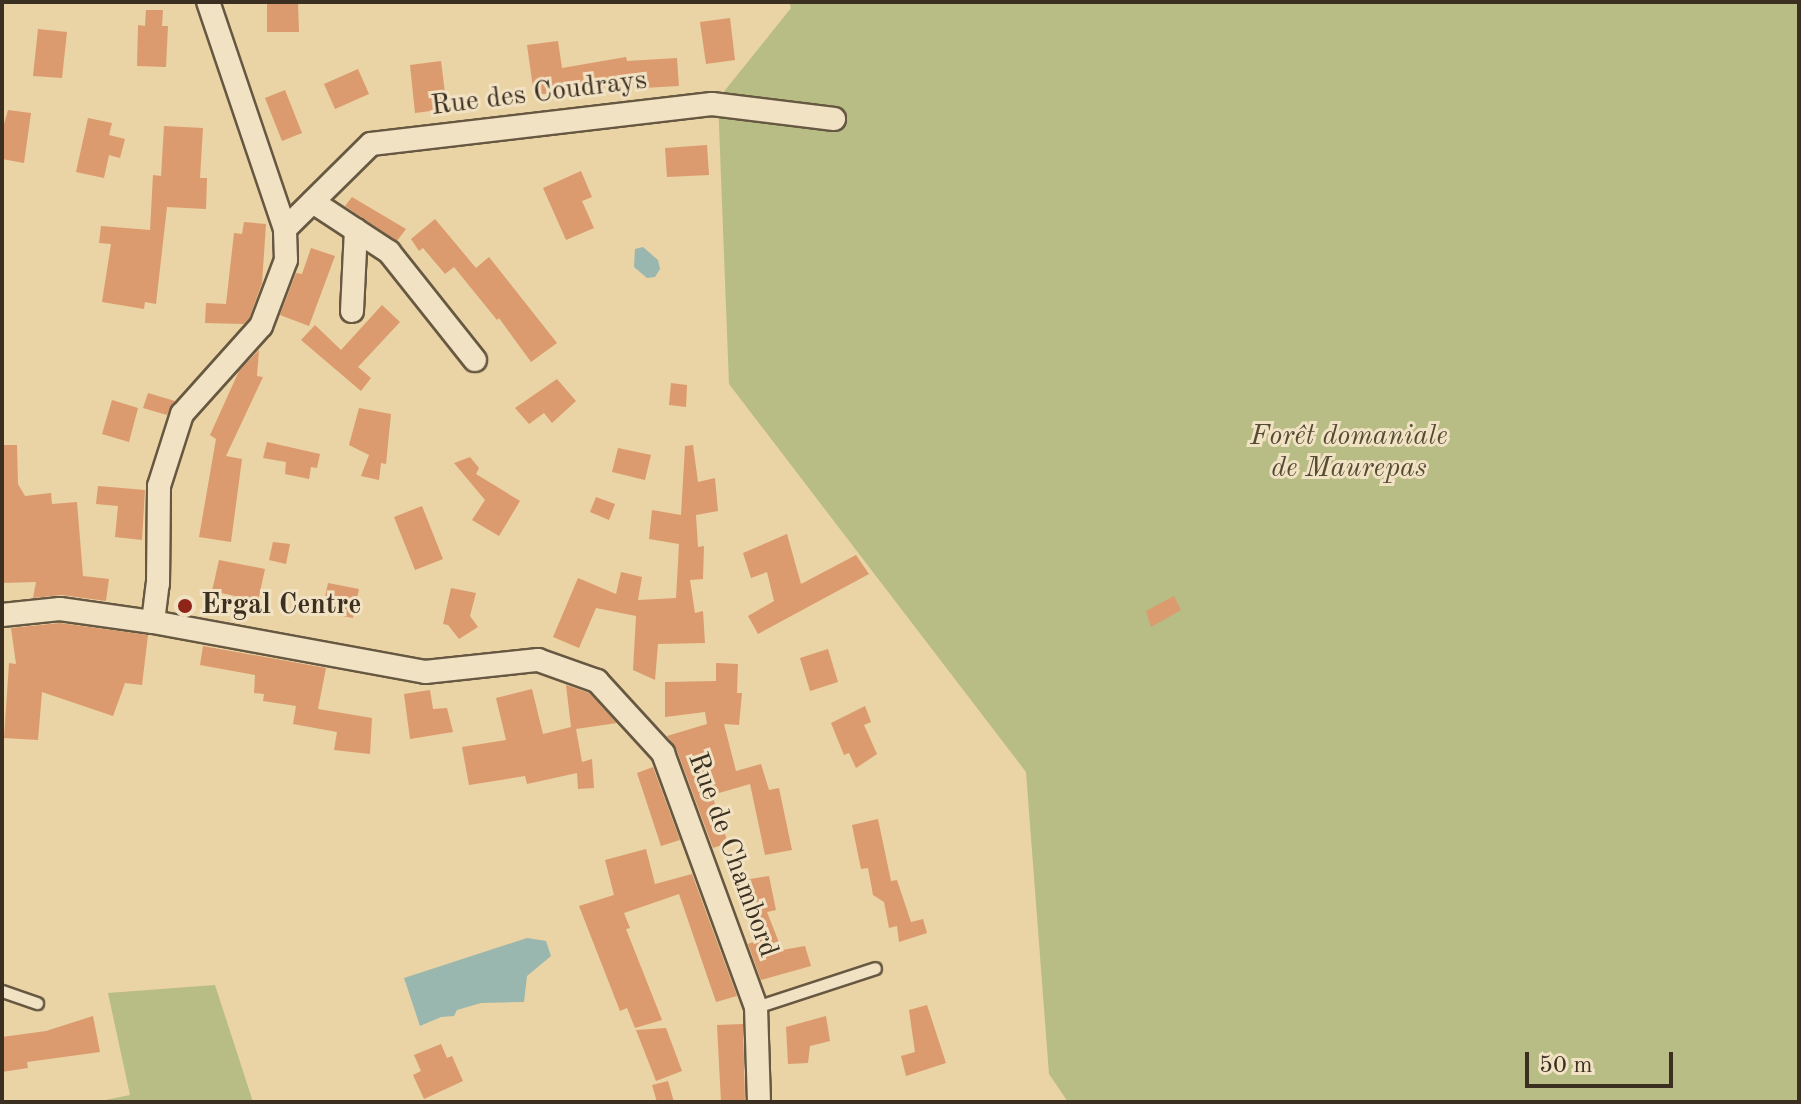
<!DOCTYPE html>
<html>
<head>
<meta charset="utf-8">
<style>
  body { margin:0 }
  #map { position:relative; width:1801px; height:1104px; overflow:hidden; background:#ead3a4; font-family:"Old Standard TT",serif }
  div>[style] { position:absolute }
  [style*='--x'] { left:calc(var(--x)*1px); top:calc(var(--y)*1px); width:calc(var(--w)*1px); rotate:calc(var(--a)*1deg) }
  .green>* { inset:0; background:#b8bc85 }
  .water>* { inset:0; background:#99b7ae }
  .building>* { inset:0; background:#db9b6e }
  .roads { filter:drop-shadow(2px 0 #675842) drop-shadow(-2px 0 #675842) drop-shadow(0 2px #675842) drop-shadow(0 -2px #675842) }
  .service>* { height:11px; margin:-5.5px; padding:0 5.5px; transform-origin:5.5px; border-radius:5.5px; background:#f1e2c4 }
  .minor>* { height:22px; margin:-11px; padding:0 11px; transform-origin:11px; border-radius:11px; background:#f1e2c4 }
  .dots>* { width:22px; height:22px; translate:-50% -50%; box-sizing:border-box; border:4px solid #f1e2c4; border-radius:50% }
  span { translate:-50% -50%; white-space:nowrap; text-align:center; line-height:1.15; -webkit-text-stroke:6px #f1e2c4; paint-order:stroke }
  .street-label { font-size:28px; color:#3b2f21 }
  .park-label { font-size:28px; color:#544b35; font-style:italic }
  .poi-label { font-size:28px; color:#3b2f21; font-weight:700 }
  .left { translate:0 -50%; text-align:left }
  .frame { position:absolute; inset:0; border:4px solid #3b2f21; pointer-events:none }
  .scale { position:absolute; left:1525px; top:1052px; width:148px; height:36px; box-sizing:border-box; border:4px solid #3b2f21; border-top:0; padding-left:10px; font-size:24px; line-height:28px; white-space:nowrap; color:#3b2f21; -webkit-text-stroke:6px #f1e2c4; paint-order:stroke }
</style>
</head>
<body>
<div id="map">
  <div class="green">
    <i style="clip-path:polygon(789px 2px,1799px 2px,1799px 1102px,1068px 1102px,1049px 1074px,1026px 772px,729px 384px,718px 99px,791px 8px)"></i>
    <i style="clip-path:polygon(215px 985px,253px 1102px,96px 1102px,130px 1095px,108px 993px)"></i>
  </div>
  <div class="water">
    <i style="clip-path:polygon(643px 247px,658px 260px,660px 269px,655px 277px,647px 278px,634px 267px,635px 249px)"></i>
    <i style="clip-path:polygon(527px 938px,546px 941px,551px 956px,527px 976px,524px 1002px,481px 1003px,457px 1010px,454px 1016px,441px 1017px,420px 1026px,404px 978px)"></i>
  </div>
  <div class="building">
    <i style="clip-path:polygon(267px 2px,298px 2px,299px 32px,267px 32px)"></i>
    <i style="clip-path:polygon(146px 10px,163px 10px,162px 26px,168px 26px,166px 67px,137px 66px,138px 25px,145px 26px)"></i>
    <i style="clip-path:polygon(730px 18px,735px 60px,706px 64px,700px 22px)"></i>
    <i style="clip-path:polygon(38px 29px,67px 32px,62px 78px,33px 76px)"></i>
    <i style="clip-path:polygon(558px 41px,562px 68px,626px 57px,627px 61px,677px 58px,679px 86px,643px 88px,643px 83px,534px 95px,527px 45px)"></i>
    <i style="clip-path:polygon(441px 61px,447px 109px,415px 113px,410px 65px)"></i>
    <i style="clip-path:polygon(358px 69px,369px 94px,335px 109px,324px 84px)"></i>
    <i style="clip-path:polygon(285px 90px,302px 133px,282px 141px,265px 98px)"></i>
    <i style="clip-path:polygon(8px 110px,31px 113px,24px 163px,2px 159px,2px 131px)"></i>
    <i style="clip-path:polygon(88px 118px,112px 123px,109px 135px,125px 139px,120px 158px,109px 155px,104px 178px,76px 172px)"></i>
    <i style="clip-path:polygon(164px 126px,203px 128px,200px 178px,207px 178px,206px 209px,167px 207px,156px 304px,145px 302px,144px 309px,102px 302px,111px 244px,99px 243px,101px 226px,150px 230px,153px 175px,161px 176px)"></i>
    <i style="clip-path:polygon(707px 145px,709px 175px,667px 177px,665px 148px)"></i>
    <i style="clip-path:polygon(581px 171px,592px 197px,582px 201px,594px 228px,566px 240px,543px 188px)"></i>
    <i style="clip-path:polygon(352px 197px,406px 229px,397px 241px,345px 206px)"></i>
    <i style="clip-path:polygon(435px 219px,476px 268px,489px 257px,557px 343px,531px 362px,499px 318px,497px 320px,454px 267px,445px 274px,423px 248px,419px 251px,411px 239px)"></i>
    <i style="clip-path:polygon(244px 222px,266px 224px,262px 283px,249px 319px,244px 324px,205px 323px,206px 303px,226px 304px,234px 233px,242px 234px)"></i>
    <i style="clip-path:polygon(311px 248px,335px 256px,309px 326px,280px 315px,296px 273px,302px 274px)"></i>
    <i style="clip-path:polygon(382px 305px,400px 322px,358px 367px,371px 378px,361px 391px,301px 340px,315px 325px,341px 350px)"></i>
    <i style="clip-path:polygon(259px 350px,257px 376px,263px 377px,226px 456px,242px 459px,231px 542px,199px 537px,216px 439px,210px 435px,239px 371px)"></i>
    <i style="clip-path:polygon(557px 379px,576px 401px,552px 423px,544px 413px,529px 424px,515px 408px)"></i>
    <i style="clip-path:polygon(671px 383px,687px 385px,686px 407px,669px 405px)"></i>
    <i style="clip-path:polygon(148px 393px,175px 401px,167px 415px,143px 408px)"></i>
    <i style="clip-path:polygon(112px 400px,138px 408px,129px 442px,102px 434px)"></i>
    <i style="clip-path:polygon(359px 408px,391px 414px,386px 464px,381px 463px,379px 480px,361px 476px,369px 455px,349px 445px)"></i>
    <i style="clip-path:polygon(267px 442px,320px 454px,317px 468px,311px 467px,309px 479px,285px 474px,286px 462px,263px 458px)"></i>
    <i style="clip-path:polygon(2px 445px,17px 445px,18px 484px,25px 496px,51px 493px,52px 504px,77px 502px,83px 576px,109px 579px,106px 601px,62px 595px,33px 598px,36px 582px,2px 583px)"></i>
    <i style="clip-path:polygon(693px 445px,698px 482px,715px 478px,718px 511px,696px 515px,698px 547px,704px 546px,703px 579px,690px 580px,695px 613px,703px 611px,705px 643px,658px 644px,655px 680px,633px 670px,636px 616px,596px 608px,579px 648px,553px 637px,578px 578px,616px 594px,621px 572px,642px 577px,638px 600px,676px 598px,679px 544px,649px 539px,652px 510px,681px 515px,685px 446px)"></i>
    <i style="clip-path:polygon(618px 448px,651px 455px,645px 480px,612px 472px)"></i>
    <i style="clip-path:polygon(470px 457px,479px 468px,476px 474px,520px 501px,499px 536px,472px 520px,485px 500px,454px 463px)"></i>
    <i style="clip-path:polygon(98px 486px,145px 490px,142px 540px,115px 537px,118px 506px,96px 504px)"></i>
    <i style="clip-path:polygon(596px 497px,615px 504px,609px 520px,590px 512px)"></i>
    <i style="clip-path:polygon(422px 506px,443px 559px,415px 570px,394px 517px)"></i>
    <i style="clip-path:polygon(787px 534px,801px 584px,856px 555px,869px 574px,758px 634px,748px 616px,774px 601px,767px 572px,751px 578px,743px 553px)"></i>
    <i style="clip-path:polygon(273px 542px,290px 544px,286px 564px,269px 560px)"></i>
    <i style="clip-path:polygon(219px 560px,265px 569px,258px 601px,212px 591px)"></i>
    <i style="clip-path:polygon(328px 583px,359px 589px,353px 618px,322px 612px)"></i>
    <i style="clip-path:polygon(451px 588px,476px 593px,470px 616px,478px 627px,459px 639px,448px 625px,443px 624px)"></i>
    <i style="clip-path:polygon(1174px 596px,1181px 610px,1151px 627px,1146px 611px)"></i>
    <i style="clip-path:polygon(60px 623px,148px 635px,142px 685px,125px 683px,113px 716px,42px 692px,38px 740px,4px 738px,9px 663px,16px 664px,11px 628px)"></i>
    <i style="clip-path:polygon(203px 646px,326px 668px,318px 709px,372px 718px,370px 754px,334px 750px,337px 732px,293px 724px,296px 706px,263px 701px,264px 694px,254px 693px,255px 675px,200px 665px)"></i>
    <i style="clip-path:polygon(828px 649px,838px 682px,810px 691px,800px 658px)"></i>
    <i style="clip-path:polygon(716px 663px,738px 664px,737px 693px,742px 693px,739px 725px,724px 724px,736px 771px,761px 764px,769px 790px,779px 788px,792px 850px,765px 855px,750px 784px,712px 795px,728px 843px,713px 848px,676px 748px,667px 736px,707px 724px,705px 712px,665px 717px,665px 682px,716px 681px)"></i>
    <i style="clip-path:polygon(566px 685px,589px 693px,617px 723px,576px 729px,582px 762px,592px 759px,594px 788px,578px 789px,577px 773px,527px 784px,525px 776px,469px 785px,462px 747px,506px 740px,496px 698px,532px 689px,543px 734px,571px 727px)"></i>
    <i style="clip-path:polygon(430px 690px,433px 709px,447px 708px,453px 732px,410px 739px,404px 694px)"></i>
    <i style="clip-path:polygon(865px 706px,871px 722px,864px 725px,877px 754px,856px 768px,849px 753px,844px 755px,831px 723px)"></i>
    <i style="clip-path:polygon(653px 767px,680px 840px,661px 846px,637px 773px)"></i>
    <i style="clip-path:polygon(878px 819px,891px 881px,897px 880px,911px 922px,923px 919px,927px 933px,899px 942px,897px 926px,889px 928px,884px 902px,873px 895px,868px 868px,861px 869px,852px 825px)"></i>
    <i style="clip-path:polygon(646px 849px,655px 884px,692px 874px,737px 996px,716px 1002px,679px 894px,624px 913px,630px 928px,626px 929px,662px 1020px,635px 1028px,627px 1008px,620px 1011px,579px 906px,614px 895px,605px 860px)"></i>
    <i style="clip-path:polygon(769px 876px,776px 910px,767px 912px,782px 950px,805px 946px,811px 966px,761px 980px,748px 944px,758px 940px,744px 880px)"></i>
    <i style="clip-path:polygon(927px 1005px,946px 1063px,906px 1076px,901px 1056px,915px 1052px,909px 1010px)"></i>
    <i style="clip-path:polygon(93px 1016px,100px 1052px,27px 1062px,28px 1068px,2px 1072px,2px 1037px,46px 1031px)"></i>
    <i style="clip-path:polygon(826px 1016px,830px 1041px,810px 1046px,808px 1063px,788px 1064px,786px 1027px)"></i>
    <i style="clip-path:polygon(743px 1024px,745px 1102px,721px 1102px,717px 1025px)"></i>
    <i style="clip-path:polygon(666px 1028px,682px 1071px,656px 1081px,636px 1030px)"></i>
    <i style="clip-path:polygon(441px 1044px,447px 1058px,452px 1056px,463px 1081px,424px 1099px,413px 1075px,421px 1071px,414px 1055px)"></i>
    <i style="clip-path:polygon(668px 1081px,674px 1102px,657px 1102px,652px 1085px)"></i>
  </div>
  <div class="roads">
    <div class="service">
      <i style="--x:2;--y:991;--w:37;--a:19"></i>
      <i style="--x:756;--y:1007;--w:125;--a:-18.1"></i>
    </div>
    <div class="minor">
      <i style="--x:313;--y:202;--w:91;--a:33.3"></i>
      <i style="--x:389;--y:252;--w:138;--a:51.5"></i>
      <i style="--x:285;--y:229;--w:121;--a:-44.7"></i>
      <i style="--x:371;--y:144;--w:343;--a:-6.7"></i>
      <i style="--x:712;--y:104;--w:123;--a:7"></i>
      <i style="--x:352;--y:311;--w:81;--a:-87.2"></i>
      <i style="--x:2;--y:615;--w:58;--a:-5.9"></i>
      <i style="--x:60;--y:609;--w:94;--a:8"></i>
      <i style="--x:153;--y:622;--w:277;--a:10.4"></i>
      <i style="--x:425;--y:672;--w:114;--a:-6.1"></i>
      <i style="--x:538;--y:660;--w:63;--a:19.6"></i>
      <i style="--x:597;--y:681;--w:98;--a:47.5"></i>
      <i style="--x:663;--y:753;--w:270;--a:69.9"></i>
      <i style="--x:756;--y:1007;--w:95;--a:88.2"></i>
      <i style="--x:153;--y:622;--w:38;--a:-83"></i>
      <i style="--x:158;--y:584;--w:98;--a:-89.4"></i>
      <i style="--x:159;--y:486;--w:76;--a:-72.3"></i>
      <i style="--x:182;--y:414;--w:118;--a:-48.1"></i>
      <i style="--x:261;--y:326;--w:71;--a:-69.3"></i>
      <i style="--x:286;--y:260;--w:31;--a:-92"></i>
      <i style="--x:285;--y:229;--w:240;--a:-108.7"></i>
    </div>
  </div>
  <div class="dots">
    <i style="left:185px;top:606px;background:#8f2418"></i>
  </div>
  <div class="street-label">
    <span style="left:539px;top:94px;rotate:-7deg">Rue des Coudrays</span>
    <span style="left:732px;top:855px;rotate:70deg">Rue de Chambord</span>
  </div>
  <div class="park-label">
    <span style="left:1349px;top:453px">Forêt domaniale<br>de Maurepas</span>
  </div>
  <div class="poi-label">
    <span class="left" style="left:201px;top:606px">Ergal Centre</span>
  </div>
  <div class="frame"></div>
  <div class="scale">50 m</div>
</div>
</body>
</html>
